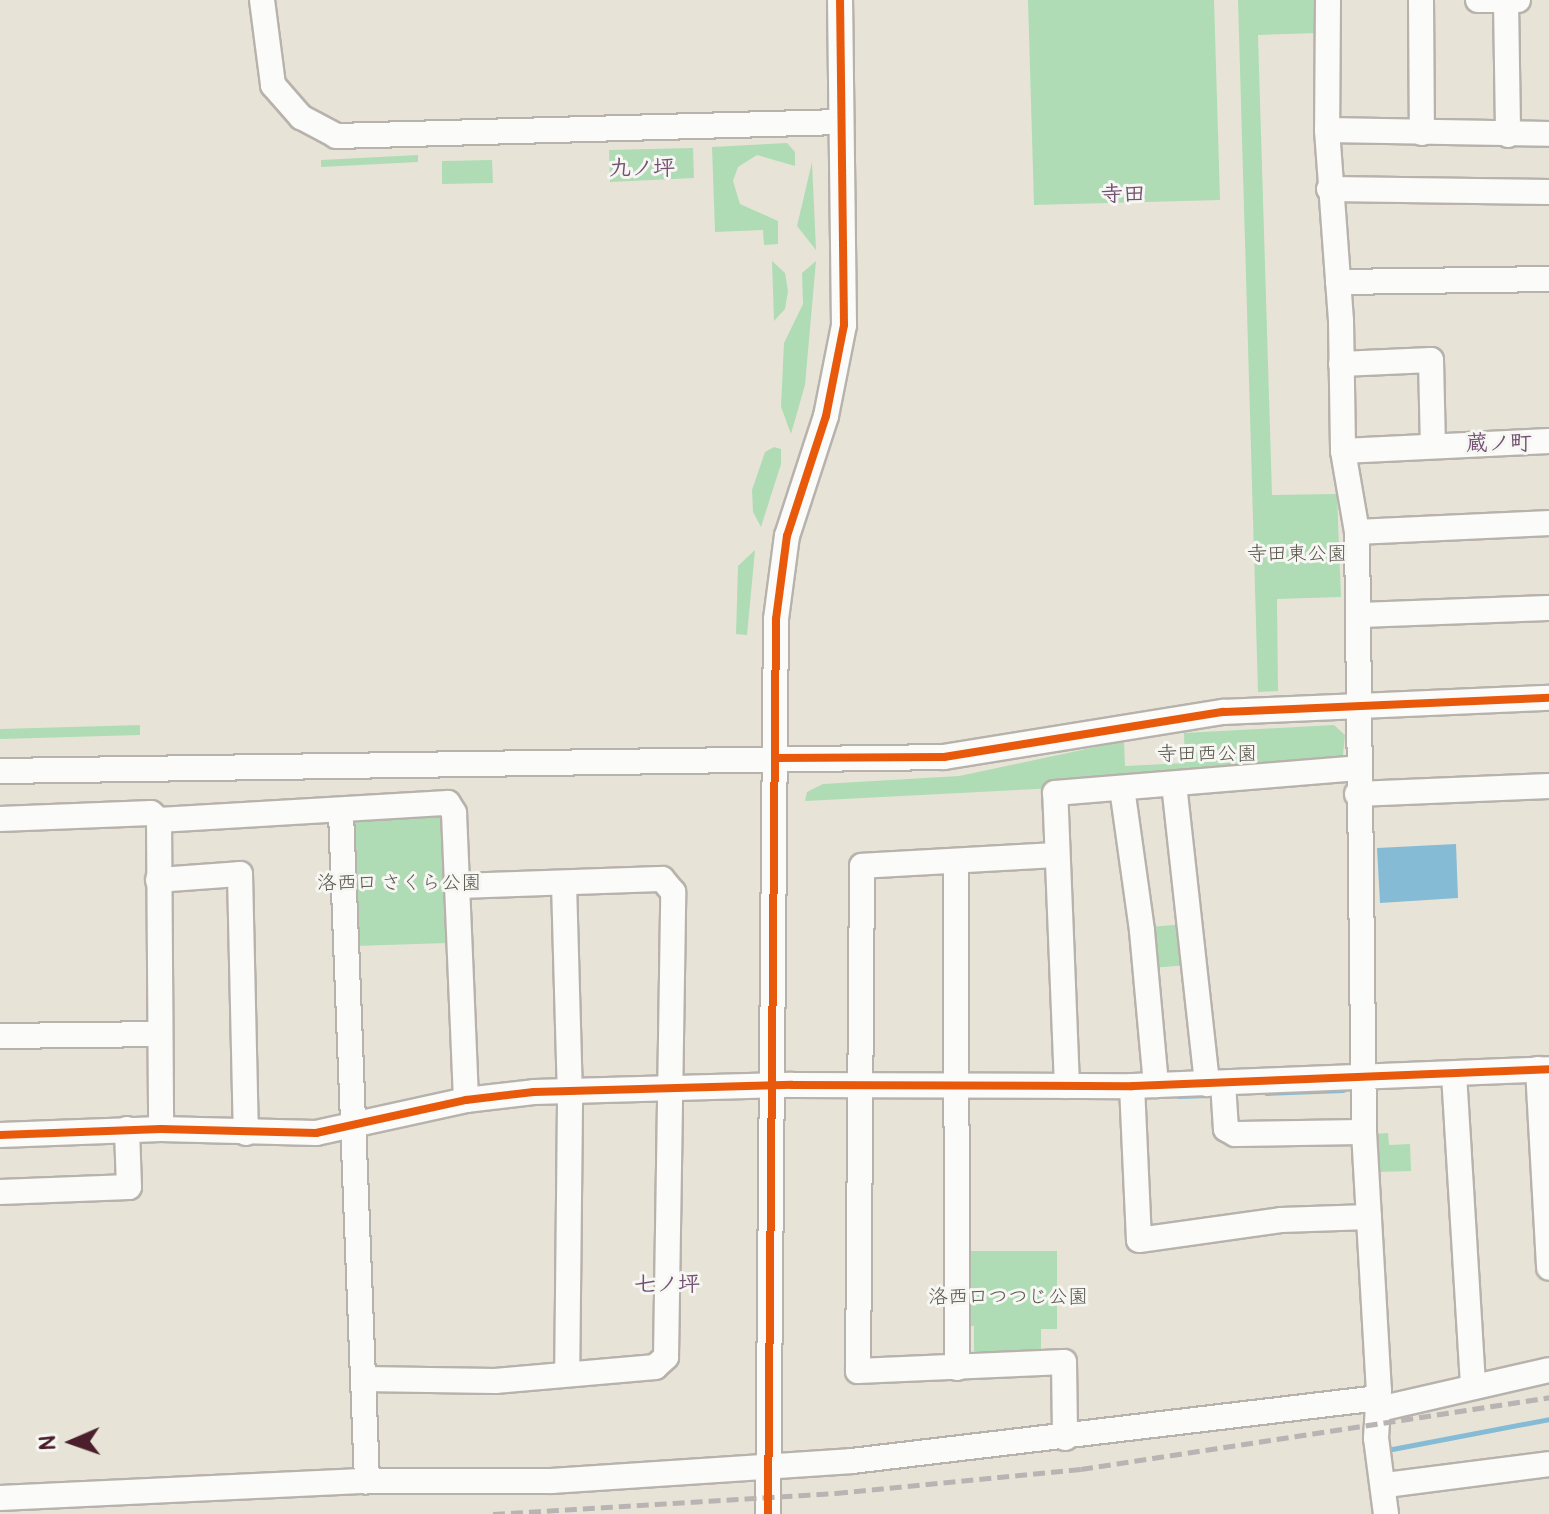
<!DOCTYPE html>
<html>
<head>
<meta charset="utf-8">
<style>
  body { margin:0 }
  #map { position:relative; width:1549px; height:1514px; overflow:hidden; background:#e7e4d7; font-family:Pangolin,"Klee One",sans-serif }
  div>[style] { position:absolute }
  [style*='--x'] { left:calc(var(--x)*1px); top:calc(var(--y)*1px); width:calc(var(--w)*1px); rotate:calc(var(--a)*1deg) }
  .green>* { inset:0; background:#afdcb5 }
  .water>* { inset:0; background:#86bbd6 }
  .stream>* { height:5px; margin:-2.5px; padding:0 2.5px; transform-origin:2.5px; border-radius:2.5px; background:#86bbd6 }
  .roads { filter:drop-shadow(2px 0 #b8b2ac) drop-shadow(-2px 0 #b8b2ac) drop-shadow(0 2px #b8b2ac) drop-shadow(0 -2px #b8b2ac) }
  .minor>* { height:24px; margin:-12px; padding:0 12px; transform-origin:12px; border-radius:12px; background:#fbfbf9 }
  .rail>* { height:5px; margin-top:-2.5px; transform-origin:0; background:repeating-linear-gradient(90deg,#b9b4b3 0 12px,transparent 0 18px) }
  .cycleway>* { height:8px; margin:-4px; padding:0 4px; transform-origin:4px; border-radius:4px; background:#e8590c }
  span { translate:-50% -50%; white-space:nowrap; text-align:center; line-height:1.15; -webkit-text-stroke:6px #f6f6f2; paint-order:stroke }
  .park-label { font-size:20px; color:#5a564c }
  .neighbourhood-label { font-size:22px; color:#745173; font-weight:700 }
  .north { position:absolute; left:32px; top:1402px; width:80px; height:80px; -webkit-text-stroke:6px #f6f6f2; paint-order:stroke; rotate:268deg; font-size:22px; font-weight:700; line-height:32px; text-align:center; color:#4a1f2b }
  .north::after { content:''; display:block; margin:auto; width:28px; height:36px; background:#4a1f2b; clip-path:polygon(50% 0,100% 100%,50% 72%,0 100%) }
</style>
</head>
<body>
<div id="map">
  <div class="green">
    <i style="clip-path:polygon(1028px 0,1214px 0,1220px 200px,1034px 205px)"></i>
    <i style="clip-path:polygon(1238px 0,1320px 0,1320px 33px,1258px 35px,1272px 495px,1337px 494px,1341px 597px,1277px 599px,1278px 691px,1258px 692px)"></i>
    <i style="clip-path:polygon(787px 143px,795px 152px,795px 166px,757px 155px,738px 167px,733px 181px,740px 204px,778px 221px,778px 244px,764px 245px,763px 230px,715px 232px,712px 147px)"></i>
    <i style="clip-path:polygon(693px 148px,694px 178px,610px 182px,609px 150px)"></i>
    <i style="clip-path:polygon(418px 155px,418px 162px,321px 167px,321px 160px)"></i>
    <i style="clip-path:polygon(492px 160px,493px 183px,442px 184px,442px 161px)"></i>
    <i style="clip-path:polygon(812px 162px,816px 250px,797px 226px)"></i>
    <i style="clip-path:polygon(772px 261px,785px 273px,788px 291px,785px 309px,774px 321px)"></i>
    <i style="clip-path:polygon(816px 261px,805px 385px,791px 434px,781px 407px,784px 343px,803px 304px,802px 273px)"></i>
    <i style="clip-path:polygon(774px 447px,781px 449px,781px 464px,761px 527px,753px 512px,752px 490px,765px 452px)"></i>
    <i style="clip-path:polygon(755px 550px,747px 635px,736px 634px,738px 566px)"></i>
    <i style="clip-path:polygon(140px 725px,140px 735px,0 739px,0 729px)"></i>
    <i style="clip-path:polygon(1334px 725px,1345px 735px,1343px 755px,1336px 762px,1057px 788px,805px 801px,807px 792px,823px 784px,959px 776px,1124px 741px,1125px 766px,1185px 763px,1184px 733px)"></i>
    <i style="clip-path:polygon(445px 811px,448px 943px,354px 946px,349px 820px)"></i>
    <i style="clip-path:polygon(1185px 924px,1188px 965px,1152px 968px,1150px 927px)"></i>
    <i style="clip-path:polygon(1388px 1133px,1389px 1145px,1410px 1144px,1411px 1171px,1376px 1172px,1374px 1134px)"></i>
    <i style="clip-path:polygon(963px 1251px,1057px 1251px,1057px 1329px,1041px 1329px,1041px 1351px,974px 1351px,974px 1326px,963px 1326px)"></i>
  </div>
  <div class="water">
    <i style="clip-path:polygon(1456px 844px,1458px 898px,1380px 903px,1377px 848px)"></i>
  </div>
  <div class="stream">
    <i style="--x:1043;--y:798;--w:15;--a:86"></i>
    <i style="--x:1266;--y:1093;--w:77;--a:-2.2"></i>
    <i style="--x:1178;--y:1096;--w:30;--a:-2"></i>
    <i style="--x:1387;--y:1450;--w:165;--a:-10.8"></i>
  </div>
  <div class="roads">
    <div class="minor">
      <i style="--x:262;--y:0;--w:86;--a:82.6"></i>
      <i style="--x:273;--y:85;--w:43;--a:48.8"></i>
      <i style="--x:301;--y:117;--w:40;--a:28"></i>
      <i style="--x:336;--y:136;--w:504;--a:-1.59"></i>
      <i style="--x:1328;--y:0;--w:130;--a:90.4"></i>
      <i style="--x:1327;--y:130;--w:192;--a:85.8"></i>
      <i style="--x:1341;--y:321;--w:130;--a:89.1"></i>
      <i style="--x:1343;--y:451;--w:82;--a:80.2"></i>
      <i style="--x:1357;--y:532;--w:600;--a:89.33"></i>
      <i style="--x:1364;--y:1132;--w:258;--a:86.7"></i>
      <i style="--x:1379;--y:1390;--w:48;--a:93.6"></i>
      <i style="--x:1376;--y:1438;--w:77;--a:82.5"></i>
      <i style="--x:1421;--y:0;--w:133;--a:89.6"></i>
      <i style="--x:1478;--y:0;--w:40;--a:0"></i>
      <i style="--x:1506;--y:1;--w:134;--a:89.1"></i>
      <i style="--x:1327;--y:130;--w:222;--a:1"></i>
      <i style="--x:1329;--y:189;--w:220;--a:0.8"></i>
      <i style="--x:1338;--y:282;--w:211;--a:-0.8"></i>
      <i style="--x:1341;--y:364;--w:90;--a:-2.5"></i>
      <i style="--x:1431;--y:360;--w:86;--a:88.7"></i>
      <i style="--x:1343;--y:451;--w:206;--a:-2.8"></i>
      <i style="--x:1357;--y:532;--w:192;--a:-2.7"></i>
      <i style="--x:1359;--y:615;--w:190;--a:-2.1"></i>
      <i style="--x:0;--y:771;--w:944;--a:-0.85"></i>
      <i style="--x:944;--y:757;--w:283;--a:-9.2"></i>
      <i style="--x:1223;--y:712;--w:326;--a:-2.5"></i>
      <i style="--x:1174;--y:784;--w:302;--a:83.7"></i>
      <i style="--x:1122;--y:788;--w:144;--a:82"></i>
      <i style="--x:1142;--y:931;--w:155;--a:84.8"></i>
      <i style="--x:1357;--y:794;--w:192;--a:-2.4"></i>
      <i style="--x:341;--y:813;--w:669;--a:87.77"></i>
      <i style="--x:0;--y:819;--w:151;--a:-2.3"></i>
      <i style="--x:151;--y:813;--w:11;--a:41"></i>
      <i style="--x:159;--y:820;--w:289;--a:-3.4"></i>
      <i style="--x:448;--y:803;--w:12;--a:59"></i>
      <i style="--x:454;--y:813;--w:287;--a:87.6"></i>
      <i style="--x:159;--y:820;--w:309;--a:89.6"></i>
      <i style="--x:1057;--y:855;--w:195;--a:176.8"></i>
      <i style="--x:862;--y:866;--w:505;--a:90.45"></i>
      <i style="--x:858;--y:1371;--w:206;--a:-2.5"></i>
      <i style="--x:1064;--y:1362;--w:76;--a:89.2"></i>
      <i style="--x:956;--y:861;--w:507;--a:89.89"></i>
      <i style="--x:158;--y:880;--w:82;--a:-4.2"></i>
      <i style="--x:240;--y:874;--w:259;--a:88.7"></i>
      <i style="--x:564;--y:883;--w:220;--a:88.4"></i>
      <i style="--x:570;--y:1103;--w:270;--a:90.6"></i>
      <i style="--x:0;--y:1036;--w:156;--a:-0.7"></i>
      <i style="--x:1538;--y:1069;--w:199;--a:86.8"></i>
      <i style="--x:1454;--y:1074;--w:313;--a:86.5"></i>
      <i style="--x:1223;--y:1083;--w:46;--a:86.3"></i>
      <i style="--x:1226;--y:1129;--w:10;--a:29"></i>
      <i style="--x:1235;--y:1134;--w:129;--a:-0.9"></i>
      <i style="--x:1067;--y:1086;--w:293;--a:-92.3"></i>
      <i style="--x:1055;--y:793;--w:304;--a:-4.7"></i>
      <i style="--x:1132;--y:1086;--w:154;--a:87.4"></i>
      <i style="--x:1139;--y:1240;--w:143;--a:-8"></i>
      <i style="--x:1281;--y:1220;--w:88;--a:-2"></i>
      <i style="--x:0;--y:1135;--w:161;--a:-2.1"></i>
      <i style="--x:161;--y:1129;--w:155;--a:1.5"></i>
      <i style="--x:316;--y:1133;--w:154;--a:-12.4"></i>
      <i style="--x:466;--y:1100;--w:68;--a:-6.7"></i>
      <i style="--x:534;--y:1092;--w:258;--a:-1.6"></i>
      <i style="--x:792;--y:1085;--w:340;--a:0.2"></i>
      <i style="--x:1132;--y:1086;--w:417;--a:-2.3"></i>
      <i style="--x:0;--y:1192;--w:129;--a:-2.2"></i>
      <i style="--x:129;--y:1187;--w:58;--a:-92"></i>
      <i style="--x:363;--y:1379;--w:132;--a:0.9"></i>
      <i style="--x:495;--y:1381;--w:161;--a:-5"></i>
      <i style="--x:655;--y:1367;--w:15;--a:-42"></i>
      <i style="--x:666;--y:1357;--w:465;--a:-89.1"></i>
      <i style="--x:673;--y:892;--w:17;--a:-130"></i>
      <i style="--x:662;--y:879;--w:205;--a:178"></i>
      <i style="--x:1379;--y:1409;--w:174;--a:-12.9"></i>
      <i style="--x:1386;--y:1485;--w:164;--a:-7.3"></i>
      <i style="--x:0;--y:1498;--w:367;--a:-2.7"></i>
      <i style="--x:367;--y:1481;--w:185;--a:0"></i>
      <i style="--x:552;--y:1481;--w:301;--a:-3.8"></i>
      <i style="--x:852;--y:1461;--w:531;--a:-6.82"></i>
      <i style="--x:768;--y:1514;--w:895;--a:-89.49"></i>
      <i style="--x:776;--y:619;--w:84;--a:-82.5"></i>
      <i style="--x:787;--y:536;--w:126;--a:-72"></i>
      <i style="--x:826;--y:416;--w:93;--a:-78.8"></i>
      <i style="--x:844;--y:325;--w:325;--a:-90.7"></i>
    </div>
  </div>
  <div class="rail">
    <i style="--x:493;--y:1514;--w:344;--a:-3.5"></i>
    <i style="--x:836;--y:1493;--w:246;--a:-5.6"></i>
    <i style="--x:1081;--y:1469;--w:474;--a:-8.7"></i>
  </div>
  <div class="cycleway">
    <i style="--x:775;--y:758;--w:169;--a:-0.3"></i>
    <i style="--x:944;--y:757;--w:283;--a:-9.2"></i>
    <i style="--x:1223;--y:712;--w:326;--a:-2.5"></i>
    <i style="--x:0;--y:1135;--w:161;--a:-2.1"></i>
    <i style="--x:161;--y:1129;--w:155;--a:1.5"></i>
    <i style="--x:316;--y:1133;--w:154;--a:-12.4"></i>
    <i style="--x:466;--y:1100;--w:68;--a:-6.7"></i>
    <i style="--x:534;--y:1092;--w:258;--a:-1.6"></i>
    <i style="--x:792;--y:1085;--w:340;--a:0.2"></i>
    <i style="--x:1132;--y:1086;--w:417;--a:-2.3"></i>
    <i style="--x:768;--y:1514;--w:895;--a:-89.49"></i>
    <i style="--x:776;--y:619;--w:84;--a:-82.5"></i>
    <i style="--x:787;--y:536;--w:126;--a:-72"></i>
    <i style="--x:826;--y:416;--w:93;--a:-78.8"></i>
    <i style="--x:844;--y:325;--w:325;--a:-90.7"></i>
  </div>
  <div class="park-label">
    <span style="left:1297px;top:553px">寺田東公園</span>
    <span style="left:1207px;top:753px">寺田西公園</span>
    <span style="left:399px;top:882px">洛西口 さくら公園</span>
    <span style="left:1008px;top:1296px">洛西口つつじ公園</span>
  </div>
  <div class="neighbourhood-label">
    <span style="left:642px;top:169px">九ノ坪</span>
    <span style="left:1123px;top:195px">寺田</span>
    <span style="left:1499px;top:444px">蔵ノ町</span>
    <span style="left:667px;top:1285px">七ノ坪</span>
  </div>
  <div class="north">N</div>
</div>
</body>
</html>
